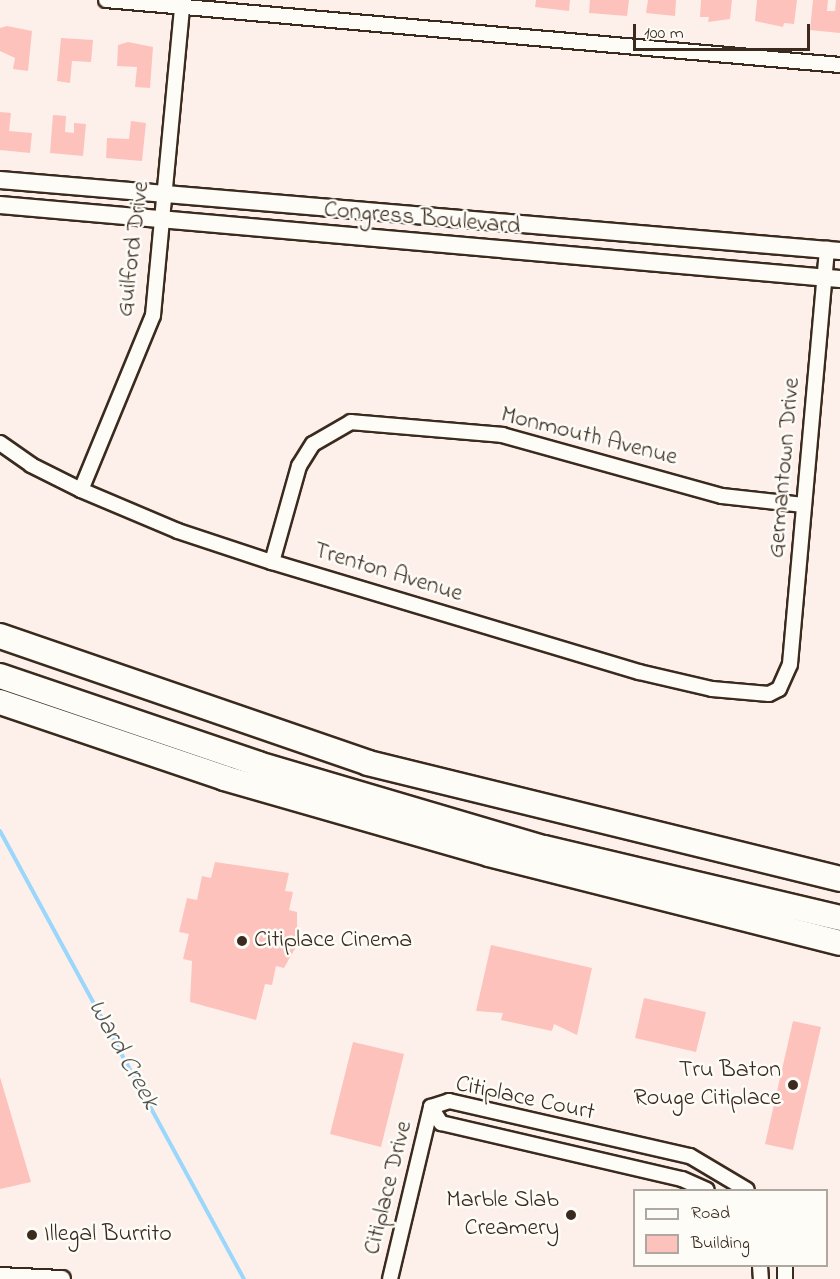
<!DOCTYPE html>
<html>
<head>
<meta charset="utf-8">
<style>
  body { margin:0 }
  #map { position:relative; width:840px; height:1279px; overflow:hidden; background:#fdf0eb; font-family:"Indie Flower",sans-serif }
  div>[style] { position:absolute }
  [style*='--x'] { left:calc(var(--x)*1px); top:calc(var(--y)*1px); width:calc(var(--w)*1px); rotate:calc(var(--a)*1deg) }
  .stream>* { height:4px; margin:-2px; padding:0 2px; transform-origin:2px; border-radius:2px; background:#9bd6fb }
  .building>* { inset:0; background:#fec2bc }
  .roads { filter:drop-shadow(2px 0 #3b2a1e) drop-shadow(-2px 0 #3b2a1e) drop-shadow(0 2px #3b2a1e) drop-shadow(0 -2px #3b2a1e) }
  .minor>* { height:14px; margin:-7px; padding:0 7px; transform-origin:7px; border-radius:7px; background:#fdfcf7 }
  .tertiary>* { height:16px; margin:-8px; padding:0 8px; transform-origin:8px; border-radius:8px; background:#fdfcf7 }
  .motorway>* { height:24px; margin:-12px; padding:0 12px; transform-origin:12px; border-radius:12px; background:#fdfcf7 }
  .dots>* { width:16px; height:16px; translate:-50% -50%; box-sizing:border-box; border:3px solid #fdfcf7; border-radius:50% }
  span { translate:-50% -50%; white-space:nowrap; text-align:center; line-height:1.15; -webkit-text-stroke:5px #fdfcf7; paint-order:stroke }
  .street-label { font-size:24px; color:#3b2a1e }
  .poi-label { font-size:24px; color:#3b2a1e }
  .left { translate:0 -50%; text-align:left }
  .right { translate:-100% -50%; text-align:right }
  .water-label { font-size:26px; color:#535555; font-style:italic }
  .legend { position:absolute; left:633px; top:1189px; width:195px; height:78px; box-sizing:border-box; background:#fdfcf7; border:2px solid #afa8a0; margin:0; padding:8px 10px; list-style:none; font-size:18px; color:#3b2a1e }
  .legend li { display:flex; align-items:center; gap:12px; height:30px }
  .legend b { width:30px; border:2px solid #afa8a0 }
  .scale { position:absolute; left:633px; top:24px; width:177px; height:27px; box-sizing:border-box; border:3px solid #3b2a1e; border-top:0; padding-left:8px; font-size:18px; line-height:21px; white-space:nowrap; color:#3b2a1e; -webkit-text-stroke:4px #fdfcf7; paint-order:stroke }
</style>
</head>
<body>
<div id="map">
  <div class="stream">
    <i style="--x:0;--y:831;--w:510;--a:61.43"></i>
  </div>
  <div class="building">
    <i style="clip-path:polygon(536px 0,570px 0,569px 11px,535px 7px)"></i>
    <i style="clip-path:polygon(590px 0,629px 0,627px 16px,589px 13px)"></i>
    <i style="clip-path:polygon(648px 0,676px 0,675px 16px,646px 13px)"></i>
    <i style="clip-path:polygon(701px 0,732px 0,730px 19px,708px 22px,709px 17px,700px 17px)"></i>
    <i style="clip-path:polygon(757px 0,797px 0,794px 24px,784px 23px,783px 27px,755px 21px)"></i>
    <i style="clip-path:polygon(813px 0,828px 0,827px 11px,835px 11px,836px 0,840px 0,840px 33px,810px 30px)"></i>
    <i style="clip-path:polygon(7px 26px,32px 31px,28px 71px,13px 69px,15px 58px,0 51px,0 28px)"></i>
    <i style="clip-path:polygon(61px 38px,93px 40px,91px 62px,72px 61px,70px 83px,57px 81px)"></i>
    <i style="clip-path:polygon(128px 42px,153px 47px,150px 88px,135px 87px,137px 67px,117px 66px,118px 45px)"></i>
    <i style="clip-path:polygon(0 112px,11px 113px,9px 131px,32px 133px,30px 153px,0 150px)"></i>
    <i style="clip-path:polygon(53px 115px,66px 116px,65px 132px,74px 133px,74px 123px,86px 124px,83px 156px,50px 153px)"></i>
    <i style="clip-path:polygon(131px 121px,146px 123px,142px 161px,106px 158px,107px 138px,129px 139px)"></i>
    <i style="clip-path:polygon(215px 862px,289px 873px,285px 891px,293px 892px,289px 910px,297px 912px,297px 945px,284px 968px,276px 966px,272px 985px,265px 984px,256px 1020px,190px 1002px,192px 961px,183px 959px,189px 934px,179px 932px,187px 898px,197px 900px,202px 876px,211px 878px)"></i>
    <i style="clip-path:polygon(491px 945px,592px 968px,577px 1035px,554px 1024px,552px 1031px,501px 1020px,503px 1013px,476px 1011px)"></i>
    <i style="clip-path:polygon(644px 998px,706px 1012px,696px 1052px,635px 1038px)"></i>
    <i style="clip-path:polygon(793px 1021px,821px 1027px,793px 1150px,765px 1144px)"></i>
    <i style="clip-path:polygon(353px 1042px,404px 1054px,381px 1147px,330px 1134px)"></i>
    <i style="clip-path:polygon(0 1077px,31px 1182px,0 1189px)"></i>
  </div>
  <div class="roads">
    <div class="minor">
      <i style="--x:106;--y:0;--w:737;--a:5.06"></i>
      <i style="--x:0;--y:443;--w:38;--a:35"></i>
      <i style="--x:31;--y:465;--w:56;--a:26.6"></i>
      <i style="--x:81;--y:490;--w:105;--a:22.9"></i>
      <i style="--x:178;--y:531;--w:99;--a:18.3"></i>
      <i style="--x:272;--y:562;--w:383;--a:16.7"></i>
      <i style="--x:639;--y:672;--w:75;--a:13.1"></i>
      <i style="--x:712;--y:689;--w:57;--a:5"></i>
      <i style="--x:769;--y:694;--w:11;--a:-27"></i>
      <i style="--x:779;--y:689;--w:27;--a:-66"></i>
      <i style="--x:790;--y:664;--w:417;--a:-84.9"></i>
      <i style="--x:81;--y:490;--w:189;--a:-67.6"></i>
      <i style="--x:153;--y:315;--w:316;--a:-84.6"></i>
      <i style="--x:272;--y:562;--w:100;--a:-74.3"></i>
      <i style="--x:299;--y:466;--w:26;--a:-58"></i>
      <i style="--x:313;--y:444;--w:44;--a:-30.1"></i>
      <i style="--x:351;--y:422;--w:152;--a:4.9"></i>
      <i style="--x:502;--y:435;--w:228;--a:15.5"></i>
      <i style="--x:722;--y:496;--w:82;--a:6.3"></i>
      <i style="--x:431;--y:1107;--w:19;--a:-18"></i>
      <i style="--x:449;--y:1101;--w:247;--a:12.9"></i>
      <i style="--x:690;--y:1156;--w:66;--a:30.8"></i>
      <i style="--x:431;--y:1107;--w:19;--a:58"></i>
      <i style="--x:441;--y:1123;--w:247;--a:13.1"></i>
      <i style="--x:682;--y:1179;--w:27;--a:24"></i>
      <i style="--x:760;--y:1266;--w:13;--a:86"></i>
      <i style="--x:390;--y:1279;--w:177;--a:-76.6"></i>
      <i style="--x:785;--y:1279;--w:13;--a:-90"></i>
    </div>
    <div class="tertiary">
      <i style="--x:0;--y:180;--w:843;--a:4.83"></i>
      <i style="--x:0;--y:205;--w:843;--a:5.03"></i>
      <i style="--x:0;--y:1276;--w:62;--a:2.8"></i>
    </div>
    <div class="motorway">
      <i style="--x:0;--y:636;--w:389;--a:19"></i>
      <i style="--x:368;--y:763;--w:486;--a:13.8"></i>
      <i style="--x:0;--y:676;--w:273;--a:18.8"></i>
      <i style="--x:258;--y:764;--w:298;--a:16.4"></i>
      <i style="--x:544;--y:848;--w:304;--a:13.3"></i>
      <i style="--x:0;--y:702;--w:237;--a:18.7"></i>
      <i style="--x:224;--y:778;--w:276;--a:16"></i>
      <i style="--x:489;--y:854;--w:362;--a:14.2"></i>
    </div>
  </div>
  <div class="dots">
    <i style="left:242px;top:941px;background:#3b2a1e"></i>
    <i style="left:793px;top:1085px;background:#3b2a1e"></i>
    <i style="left:571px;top:1215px;background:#3b2a1e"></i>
    <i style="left:32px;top:1235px;background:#3b2a1e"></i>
  </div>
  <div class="street-label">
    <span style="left:422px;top:219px;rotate:5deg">Congress Boulevard</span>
    <span style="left:134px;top:249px;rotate:-83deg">Guilford Drive</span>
    <span style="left:589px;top:437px;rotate:14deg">Monmouth Avenue</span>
    <span style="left:785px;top:468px;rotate:-85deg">Germantown Drive</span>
    <span style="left:388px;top:573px;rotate:17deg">Trenton Avenue</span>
    <span style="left:525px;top:1099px;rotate:12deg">Citiplace Court</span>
    <span style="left:389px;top:1188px;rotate:-76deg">Citiplace Drive</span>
  </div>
  <div class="poi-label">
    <span class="left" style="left:254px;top:941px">Citiplace Cinema</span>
    <span class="right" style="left:781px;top:1085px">Tru Baton<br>Rouge Citiplace</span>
    <span class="right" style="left:559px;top:1215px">Marble Slab<br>Creamery</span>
    <span class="left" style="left:44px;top:1235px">Illegal Burrito</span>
  </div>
  <div class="water-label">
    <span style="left:122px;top:1055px;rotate:61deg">Ward Creek</span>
  </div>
  <ul class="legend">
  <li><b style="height:8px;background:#fdfcf7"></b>Road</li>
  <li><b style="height:16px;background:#fec2bc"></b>Building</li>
  </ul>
  <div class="scale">100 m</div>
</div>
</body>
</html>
